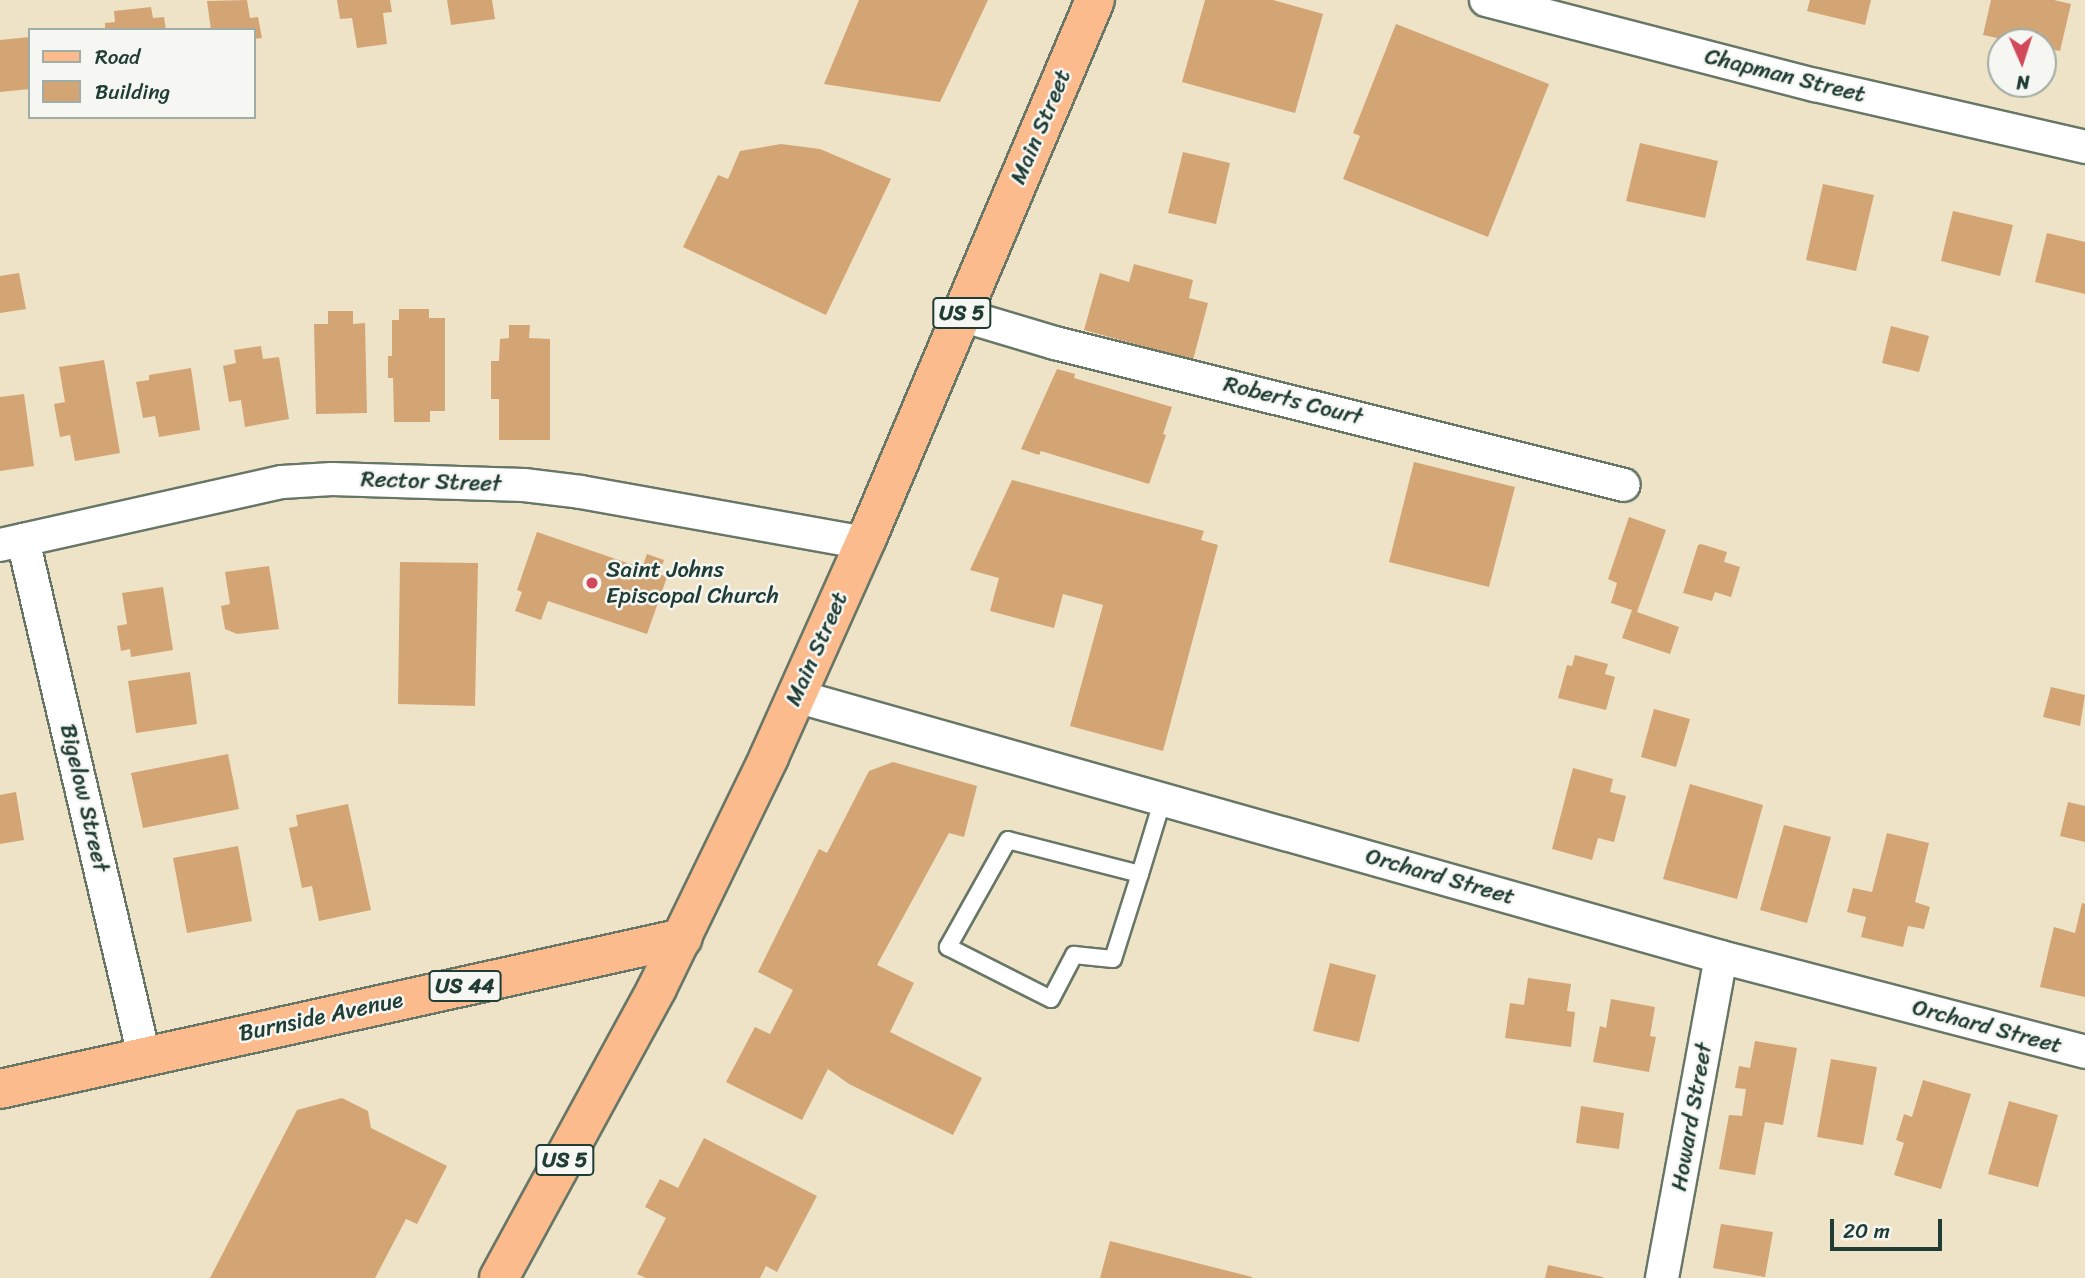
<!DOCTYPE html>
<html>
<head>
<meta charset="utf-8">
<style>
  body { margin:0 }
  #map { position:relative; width:2085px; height:1278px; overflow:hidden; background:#eee3c6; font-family:Sriracha,sans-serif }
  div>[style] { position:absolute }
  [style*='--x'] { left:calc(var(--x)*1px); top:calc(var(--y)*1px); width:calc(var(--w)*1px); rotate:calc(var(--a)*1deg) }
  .building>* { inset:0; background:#d3a574 }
  .roads { filter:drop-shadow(2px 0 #677767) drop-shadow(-2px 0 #677767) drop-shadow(0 2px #677767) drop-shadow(0 -2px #677767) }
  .service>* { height:16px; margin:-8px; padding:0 8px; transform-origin:8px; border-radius:8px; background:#fff }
  .minor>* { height:32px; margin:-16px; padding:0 16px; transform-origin:16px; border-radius:16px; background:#fff }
  .primary>* { height:38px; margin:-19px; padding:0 19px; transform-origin:19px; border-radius:19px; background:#fbbb8d }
  .trunk>* { height:38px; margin:-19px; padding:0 19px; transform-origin:19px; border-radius:19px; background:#fbbb8d }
  .dots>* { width:19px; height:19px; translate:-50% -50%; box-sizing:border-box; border:4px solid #f6f6f2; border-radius:50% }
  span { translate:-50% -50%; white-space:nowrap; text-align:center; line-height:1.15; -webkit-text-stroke:5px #f6f6f2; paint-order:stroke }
  .shield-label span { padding:2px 5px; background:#f6f6f2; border:2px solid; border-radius:5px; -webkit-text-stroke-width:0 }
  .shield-label { font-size:21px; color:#1f3d34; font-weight:700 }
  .street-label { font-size:23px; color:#1f3d34 }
  .poi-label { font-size:23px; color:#1f3d34 }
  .left { translate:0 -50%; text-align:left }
  .legend { position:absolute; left:28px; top:28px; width:228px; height:91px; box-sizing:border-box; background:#f6f6f2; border:2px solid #a0aca6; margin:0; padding:9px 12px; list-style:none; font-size:21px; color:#1f3d34 }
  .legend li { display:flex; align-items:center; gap:14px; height:35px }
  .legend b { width:35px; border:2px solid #a0aca6 }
  .north { position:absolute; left:1987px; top:28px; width:70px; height:70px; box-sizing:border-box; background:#f6f6f2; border:2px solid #a0aca6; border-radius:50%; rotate:177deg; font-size:19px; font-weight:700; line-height:28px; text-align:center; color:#1f3d34 }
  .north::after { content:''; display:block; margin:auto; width:24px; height:32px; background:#d1495b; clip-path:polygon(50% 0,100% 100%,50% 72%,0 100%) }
  .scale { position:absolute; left:1830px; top:1219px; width:112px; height:32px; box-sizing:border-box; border:4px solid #1f3d34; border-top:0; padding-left:9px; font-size:21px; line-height:24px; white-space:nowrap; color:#1f3d34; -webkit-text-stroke:5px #f6f6f2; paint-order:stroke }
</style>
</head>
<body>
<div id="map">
  <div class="building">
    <i style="clip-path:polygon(247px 0,250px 18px,258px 17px,262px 38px,254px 39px,254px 30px,211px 30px,207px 1px)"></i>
    <i style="clip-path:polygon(337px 0,390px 0,392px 12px,383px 13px,387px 44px,357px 48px,352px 18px,340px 19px)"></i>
    <i style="clip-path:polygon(447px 0,492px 0,495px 19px,451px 25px)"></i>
    <i style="clip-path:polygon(859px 0,988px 0,940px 102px,824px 84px)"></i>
    <i style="clip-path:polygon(1205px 0,1273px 0,1323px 14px,1295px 113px,1182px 82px)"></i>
    <i style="clip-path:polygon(1810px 0,1871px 0,1865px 25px,1807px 11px)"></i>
    <i style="clip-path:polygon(1991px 0,2054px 0,2071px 4px,2060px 51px,2043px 48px,2043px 42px,2016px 42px,1983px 35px)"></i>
    <i style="clip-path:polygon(151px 7px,153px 18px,164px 17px,166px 30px,105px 30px,105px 23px,115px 22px,114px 11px)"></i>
    <i style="clip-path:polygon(1396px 24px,1549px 84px,1488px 237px,1343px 179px,1360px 136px,1353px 133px)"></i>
    <i style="clip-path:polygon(30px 37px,30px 89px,0 92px,0 40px)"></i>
    <i style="clip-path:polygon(1640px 143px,1718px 161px,1705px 218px,1626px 201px)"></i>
    <i style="clip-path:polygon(781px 144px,820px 149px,891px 179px,826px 315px,683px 247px,718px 175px,728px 179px,740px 151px)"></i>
    <i style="clip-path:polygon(1183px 152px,1230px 163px,1216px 224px,1168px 213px)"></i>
    <i style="clip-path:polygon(1823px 184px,1874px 195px,1856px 271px,1806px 260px)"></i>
    <i style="clip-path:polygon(1953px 211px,2013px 225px,2000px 276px,1941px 261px)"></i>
    <i style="clip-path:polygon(2047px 233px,2085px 242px,2085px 294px,2035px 282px)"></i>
    <i style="clip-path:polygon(1134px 264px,1193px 280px,1189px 298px,1208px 303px,1193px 360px,1084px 330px,1100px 273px,1129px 282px)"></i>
    <i style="clip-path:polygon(19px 273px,26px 309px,0 313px,0 276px)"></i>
    <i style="clip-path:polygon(399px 309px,429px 309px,429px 318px,445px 318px,445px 411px,430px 411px,430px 422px,394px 422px,393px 378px,388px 378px,388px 356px,392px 356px,392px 320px,399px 320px)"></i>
    <i style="clip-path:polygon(328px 311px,353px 311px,353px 324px,365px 323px,367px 413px,316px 414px,314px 324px,328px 324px)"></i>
    <i style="clip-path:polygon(509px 325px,530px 325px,529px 338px,550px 339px,550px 440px,499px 440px,499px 399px,491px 399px,491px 361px,499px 361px,500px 339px,509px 338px)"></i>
    <i style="clip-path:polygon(1891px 326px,1929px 336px,1919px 372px,1882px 363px)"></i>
    <i style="clip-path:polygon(261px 346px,263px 359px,279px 357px,289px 419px,245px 427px,241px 400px,229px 402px,223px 366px,236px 363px,234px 350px)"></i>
    <i style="clip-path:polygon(104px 360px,120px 453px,75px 461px,70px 435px,60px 437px,54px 404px,65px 402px,59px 367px)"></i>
    <i style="clip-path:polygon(191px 368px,200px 430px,159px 437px,155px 416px,143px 418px,136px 382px,149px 380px,149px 375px)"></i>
    <i style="clip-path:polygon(1057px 369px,1075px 374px,1074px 378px,1172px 407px,1163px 434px,1166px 435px,1149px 484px,1041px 451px,1039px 455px,1021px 449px)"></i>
    <i style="clip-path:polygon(24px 394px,34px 466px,0 471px,0 397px)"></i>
    <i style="clip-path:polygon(1414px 462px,1515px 487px,1489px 587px,1389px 562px)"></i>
    <i style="clip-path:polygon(1012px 480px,1204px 531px,1201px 540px,1218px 545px,1163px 751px,1070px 726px,1103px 605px,1063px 594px,1054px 628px,990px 611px,999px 578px,970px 570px)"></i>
    <i style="clip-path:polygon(1629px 517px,1666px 530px,1637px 612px,1679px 627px,1670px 654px,1622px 638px,1632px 610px,1611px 603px,1617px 583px,1608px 579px)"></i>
    <i style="clip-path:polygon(537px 532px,642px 568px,647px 554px,664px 560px,659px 574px,667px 577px,647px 634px,548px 601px,541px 620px,515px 611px,522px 592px,517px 590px)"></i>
    <i style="clip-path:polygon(1701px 544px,1727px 552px,1724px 562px,1740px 567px,1731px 597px,1715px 592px,1712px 601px,1683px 593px,1698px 545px)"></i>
    <i style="clip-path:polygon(400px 562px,478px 563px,475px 706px,398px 704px)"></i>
    <i style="clip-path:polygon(269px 566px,279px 629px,237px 634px,225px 629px,221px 606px,230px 604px,225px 572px)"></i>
    <i style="clip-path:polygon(163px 587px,173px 650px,131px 657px,130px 649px,121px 651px,117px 626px,127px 624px,122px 593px)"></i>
    <i style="clip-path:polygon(1575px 655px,1608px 664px,1605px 674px,1615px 677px,1606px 710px,1558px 698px,1567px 665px,1572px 666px)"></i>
    <i style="clip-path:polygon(190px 672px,197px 724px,136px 733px,128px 681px)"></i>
    <i style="clip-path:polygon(2051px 687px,2085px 695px,2080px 726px,2043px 717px)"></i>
    <i style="clip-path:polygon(1654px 709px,1690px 719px,1676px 767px,1641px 757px)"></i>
    <i style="clip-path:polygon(228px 754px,239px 809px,143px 828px,131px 773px)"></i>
    <i style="clip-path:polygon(893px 762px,977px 786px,964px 837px,949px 833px,877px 965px,914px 983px,890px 1032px,982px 1078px,953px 1135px,849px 1084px,828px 1069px,802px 1120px,726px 1082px,755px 1027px,770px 1034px,793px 990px,758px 972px,819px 849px,827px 853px,869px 771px)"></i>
    <i style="clip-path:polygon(1573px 768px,1613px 779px,1610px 792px,1626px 796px,1614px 842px,1598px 838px,1592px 860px,1552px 849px)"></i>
    <i style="clip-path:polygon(1690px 784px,1763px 805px,1737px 899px,1663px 879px)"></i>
    <i style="clip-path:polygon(16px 792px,24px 840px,0 844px,0 795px)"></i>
    <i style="clip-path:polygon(2068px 802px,2085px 806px,2085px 842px,2060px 836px)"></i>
    <i style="clip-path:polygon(348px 804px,371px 910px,319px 921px,312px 886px,302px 888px,289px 828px,298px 826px,296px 815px)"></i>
    <i style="clip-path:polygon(1784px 825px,1831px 837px,1807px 923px,1760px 910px)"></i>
    <i style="clip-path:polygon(1887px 833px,1929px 843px,1915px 902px,1930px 907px,1924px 929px,1908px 926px,1903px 947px,1861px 937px,1866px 917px,1847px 912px,1853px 888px,1872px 892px)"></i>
    <i style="clip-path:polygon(238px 846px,252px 921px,187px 933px,173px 858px)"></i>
    <i style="clip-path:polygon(2082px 903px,2085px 904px,2085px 997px,2040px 987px,2054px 927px,2075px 933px)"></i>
    <i style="clip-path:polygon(1330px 963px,1376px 975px,1359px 1042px,1313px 1031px)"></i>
    <i style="clip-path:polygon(1528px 978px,1571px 984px,1567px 1011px,1575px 1012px,1571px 1047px,1505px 1038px,1510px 1003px,1524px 1005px)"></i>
    <i style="clip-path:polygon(1611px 999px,1655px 1007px,1650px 1036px,1656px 1037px,1649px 1072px,1593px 1062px,1600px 1026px,1606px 1028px)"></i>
    <i style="clip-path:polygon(1755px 1041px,1797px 1048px,1783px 1125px,1765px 1122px,1755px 1175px,1719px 1169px,1729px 1115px,1742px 1116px,1746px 1089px,1735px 1088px,1739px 1066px,1750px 1068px)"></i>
    <i style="clip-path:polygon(1831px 1059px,1877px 1067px,1863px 1145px,1817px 1137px)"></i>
    <i style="clip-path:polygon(1923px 1080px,1971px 1094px,1941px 1189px,1894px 1175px,1904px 1143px,1896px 1140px,1904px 1114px,1912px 1117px)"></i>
    <i style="clip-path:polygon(342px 1098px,368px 1111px,371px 1128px,447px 1166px,417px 1224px,406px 1219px,375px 1278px,210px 1278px,297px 1110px)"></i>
    <i style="clip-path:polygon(2009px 1101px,2058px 1115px,2038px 1187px,1988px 1174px)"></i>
    <i style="clip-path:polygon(1581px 1106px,1624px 1113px,1619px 1149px,1576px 1143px)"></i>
    <i style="clip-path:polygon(704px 1138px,817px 1196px,777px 1272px,766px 1266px,760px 1278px,646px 1278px,637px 1274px,666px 1218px,645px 1207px,660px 1179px,678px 1188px)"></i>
    <i style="clip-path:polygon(1721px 1224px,1773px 1232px,1765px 1277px,1713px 1268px)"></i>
    <i style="clip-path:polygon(1110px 1241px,1252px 1277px,1252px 1278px,1100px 1278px)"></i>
    <i style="clip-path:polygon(1548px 1265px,1603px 1277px,1603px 1278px,1545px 1278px)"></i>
  </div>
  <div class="roads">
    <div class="service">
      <i style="--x:1140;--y:874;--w:136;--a:-165.6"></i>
      <i style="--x:1008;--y:840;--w:123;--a:119.3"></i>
      <i style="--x:948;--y:947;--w:115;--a:26.8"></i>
      <i style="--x:1051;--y:999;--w:50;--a:-62.4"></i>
      <i style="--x:1074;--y:955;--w:39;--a:6"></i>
      <i style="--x:1113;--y:959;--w:89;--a:-72.4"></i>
      <i style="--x:1140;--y:874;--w:78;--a:-73"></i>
    </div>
    <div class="minor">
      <i style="--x:1486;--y:0;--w:340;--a:14.5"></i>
      <i style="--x:1815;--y:85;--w:277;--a:12.9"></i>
      <i style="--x:961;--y:315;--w:98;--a:16.6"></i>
      <i style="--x:1055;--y:343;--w:586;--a:14.01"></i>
      <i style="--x:23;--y:540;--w:530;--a:76.8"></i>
      <i style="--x:0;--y:545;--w:289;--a:-12.6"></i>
      <i style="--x:282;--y:482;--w:50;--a:-3.4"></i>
      <i style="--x:332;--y:479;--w:192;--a:1.8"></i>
      <i style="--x:524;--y:485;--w:57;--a:7"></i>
      <i style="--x:581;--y:492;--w:288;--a:10.2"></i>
      <i style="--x:796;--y:696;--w:961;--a:15.76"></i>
      <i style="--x:1721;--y:957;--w:376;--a:14.6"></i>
      <i style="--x:1662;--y:1278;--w:326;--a:-79.6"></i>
    </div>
    <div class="primary">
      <i style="--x:0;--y:1089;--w:699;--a:-12.47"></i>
    </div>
    <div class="trunk">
      <i style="--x:499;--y:1278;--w:330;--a:-61.4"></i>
      <i style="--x:657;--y:988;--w:257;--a:-64.1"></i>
      <i style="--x:769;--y:757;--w:240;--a:-65.9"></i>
      <i style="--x:867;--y:538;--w:584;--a:-67.03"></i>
    </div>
  </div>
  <div class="dots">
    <i style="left:592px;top:583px;background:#d1495b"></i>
  </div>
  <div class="shield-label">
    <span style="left:962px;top:313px">US 5</span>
    <span style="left:465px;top:986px">US 44</span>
    <span style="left:565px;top:1160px">US 5</span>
  </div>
  <div class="street-label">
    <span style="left:1785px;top:76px;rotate:14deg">Chapman Street</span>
    <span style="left:1041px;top:127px;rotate:-67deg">Main Street</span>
    <span style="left:1293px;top:401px;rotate:14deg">Roberts Court</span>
    <span style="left:431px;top:482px;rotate:2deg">Rector Street</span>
    <span style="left:817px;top:649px;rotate:-66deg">Main Street</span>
    <span style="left:84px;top:798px;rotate:77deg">Bigelow Street</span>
    <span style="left:1440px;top:877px;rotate:16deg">Orchard Street</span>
    <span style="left:321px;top:1017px;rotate:-12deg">Burnside Avenue</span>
    <span style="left:1987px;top:1027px;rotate:15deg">Orchard Street</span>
    <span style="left:1692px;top:1117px;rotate:-80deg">Howard Street</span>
  </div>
  <div class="poi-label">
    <span class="left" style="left:606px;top:583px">Saint Johns<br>Episcopal Church</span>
  </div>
  <ul class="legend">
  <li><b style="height:9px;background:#fbbb8d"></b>Road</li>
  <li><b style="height:19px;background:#d3a574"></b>Building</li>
  </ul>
  <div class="north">N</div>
  <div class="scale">20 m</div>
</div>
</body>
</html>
